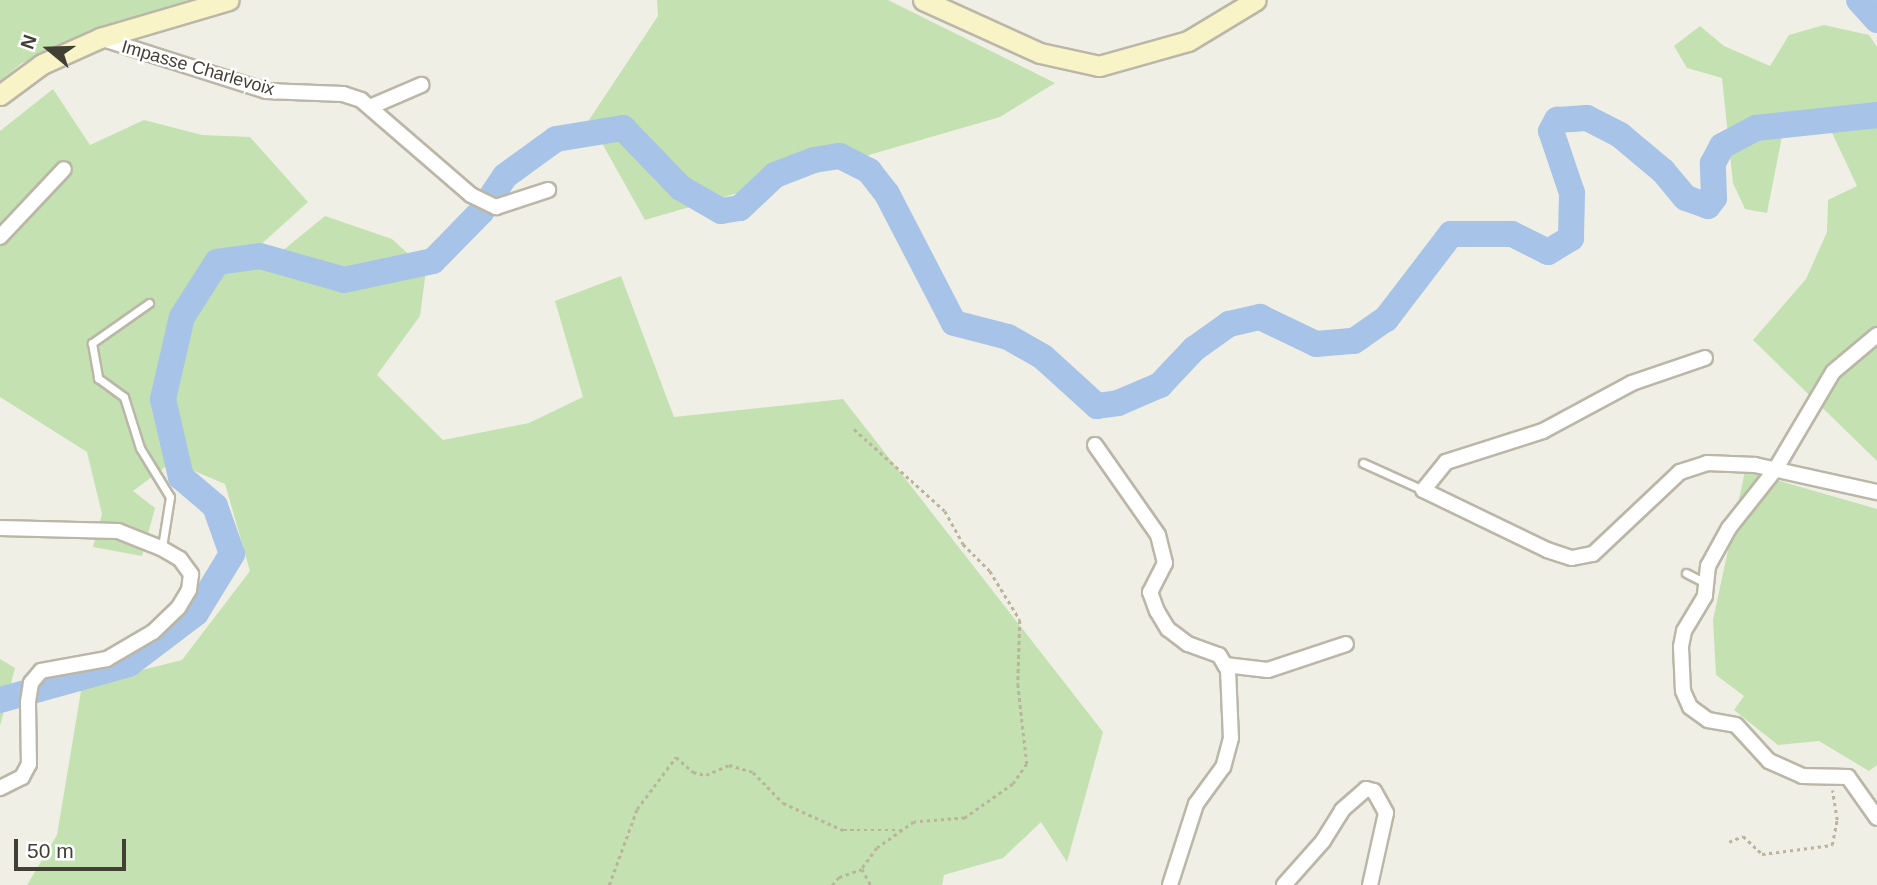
<!DOCTYPE html>
<html>
<head>
<meta charset="utf-8">
<style>
  body { margin:0 }
  #map { position:relative; width:1877px; height:885px; overflow:hidden; background:#f0efe5; font-family:Helvetica,sans-serif }
  div>[style] { position:absolute }
  [style*='--x'] { left:calc(var(--x)*1px); top:calc(var(--y)*1px); width:calc(var(--w)*1px); rotate:calc(var(--a)*1deg) }
  .green>* { inset:0; background:#c4e1b1 }
  .river>* { height:26px; margin:-13px; padding:0 13px; transform-origin:13px; border-radius:13px; background:#a7c3e8 }
  .path>* { height:2.5px; margin-top:-1.25px; transform-origin:0; background:repeating-linear-gradient(90deg,#bbb49b 0 3.5px,transparent 0 7px) }
  .roads { filter:drop-shadow(2px 0 #bbb7a8) drop-shadow(-2px 0 #bbb7a8) drop-shadow(0 2px #bbb7a8) drop-shadow(0 -2px #bbb7a8) }
  .service>* { height:7px; margin:-3.5px; padding:0 3.5px; transform-origin:3.5px; border-radius:3.5px; background:#fff }
  .minor>* { height:14px; margin:-7px; padding:0 7px; transform-origin:7px; border-radius:7px; background:#fff }
  .secondary>* { height:19px; margin:-9.5px; padding:0 9.5px; transform-origin:9.5px; border-radius:9.5px; background:#f8f4c7 }
  span { translate:-50% -50%; white-space:nowrap; text-align:center; line-height:1.15; -webkit-text-stroke:5px #fff; paint-order:stroke }
  .street-label { font-size:18px; color:#423f35 }
  .north { position:absolute; left:14px; top:14px; width:70px; height:70px; -webkit-text-stroke:5px #fff; paint-order:stroke; rotate:289deg; font-size:19px; font-weight:700; line-height:28px; text-align:center; color:#423f35 }
  .north::after { content:''; display:block; margin:auto; width:24px; height:32px; background:#423f35; clip-path:polygon(50% 0,100% 100%,50% 72%,0 100%) }
  .scale { position:absolute; left:14px; top:839px; width:112px; height:32px; box-sizing:border-box; border:4px solid #423f35; border-top:0; padding-left:9px; font-size:21px; line-height:24px; white-space:nowrap; color:#423f35; -webkit-text-stroke:5px #fff; paint-order:stroke }
</style>
</head>
<body>
<div id="map">
  <div class="green">
    <i style="clip-path:polygon(0 0,188px 0,22px 63px,0 81px)"></i>
    <i style="clip-path:polygon(657px 0,888px 0,1055px 83px,1000px 117px,645px 220px,589px 120px,658px 16px)"></i>
    <i style="clip-path:polygon(1824px 25px,1869px 35px,1877px 47px,1877px 461px,1753px 340px,1806px 279px,1827px 232px,1828px 200px,1857px 186px,1827px 122px,1786px 116px,1767px 213px,1745px 209px,1733px 183px,1722px 78px,1687px 68px,1674px 46px,1700px 26px,1724px 46px,1770px 66px,1789px 35px)"></i>
    <i style="clip-path:polygon(53px 89px,90px 145px,144px 120px,202px 135px,250px 137px,308px 202px,258px 247px,217px 255px,176px 317px,157px 408px,169px 464px,133px 491px,155px 508px,142px 556px,93px 547px,102px 514px,87px 452px,0 397px,0 131px)"></i>
    <i style="clip-path:polygon(325px 216px,392px 239px,426px 270px,420px 316px,377px 375px,443px 440px,529px 423px,583px 397px,555px 301px,621px 276px,674px 417px,843px 399px,1103px 732px,1067px 862px,1041px 822px,1003px 858px,944px 875px,942px 885px,27px 885px,57px 835px,82px 685px,182px 660px,250px 571px,225px 484px,185px 467px,169px 398px,190px 321px,223px 271px,270px 261px)"></i>
    <i style="clip-path:polygon(1745px 471px,1877px 509px,1877px 765px,1869px 771px,1819px 741px,1778px 745px,1734px 710px,1744px 696px,1716px 675px,1713px 620px)"></i>
    <i style="clip-path:polygon(0 659px,15px 668px,0 726px)"></i>
  </div>
  <div class="river">
    <i style="--x:1859;--y:0;--w:27;--a:48"></i>
    <i style="--x:0;--y:700;--w:134;--a:-15.6"></i>
    <i style="--x:129;--y:664;--w:84;--a:-37.3"></i>
    <i style="--x:196;--y:613;--w:69;--a:-58.6"></i>
    <i style="--x:232;--y:554;--w:51;--a:-109.5"></i>
    <i style="--x:215;--y:506;--w:45;--a:-139.5"></i>
    <i style="--x:181;--y:477;--w:80;--a:-103"></i>
    <i style="--x:163;--y:399;--w:84;--a:-77"></i>
    <i style="--x:182;--y:317;--w:65;--a:-57.5"></i>
    <i style="--x:217;--y:262;--w:43;--a:-7.9"></i>
    <i style="--x:260;--y:256;--w:87;--a:15.9"></i>
    <i style="--x:344;--y:280;--w:91;--a:-12.1"></i>
    <i style="--x:433;--y:261;--w:69;--a:-45.6"></i>
    <i style="--x:481;--y:212;--w:43;--a:-56.3"></i>
    <i style="--x:505;--y:176;--w:63;--a:-36"></i>
    <i style="--x:556;--y:139;--w:68;--a:-9.3"></i>
    <i style="--x:623;--y:128;--w:83;--a:46"></i>
    <i style="--x:681;--y:188;--w:46;--a:29.9"></i>
    <i style="--x:721;--y:211;--w:19;--a:-9"></i>
    <i style="--x:740;--y:208;--w:48;--a:-43.3"></i>
    <i style="--x:775;--y:175;--w:42;--a:-21"></i>
    <i style="--x:814;--y:160;--w:26;--a:-9"></i>
    <i style="--x:840;--y:156;--w:33;--a:27"></i>
    <i style="--x:869;--y:171;--w:29;--a:52"></i>
    <i style="--x:887;--y:194;--w:145;--a:62.6"></i>
    <i style="--x:954;--y:323;--w:56;--a:14.5"></i>
    <i style="--x:1008;--y:337;--w:40;--a:29.7"></i>
    <i style="--x:1043;--y:357;--w:73;--a:42.2"></i>
    <i style="--x:1097;--y:406;--w:21;--a:-8"></i>
    <i style="--x:1118;--y:403;--w:46;--a:-23.2"></i>
    <i style="--x:1160;--y:385;--w:50;--a:-46.6"></i>
    <i style="--x:1194;--y:349;--w:43;--a:-35.5"></i>
    <i style="--x:1229;--y:324;--w:32;--a:-13"></i>
    <i style="--x:1260;--y:317;--w:62;--a:25.7"></i>
    <i style="--x:1316;--y:344;--w:38;--a:-5"></i>
    <i style="--x:1354;--y:341;--w:39;--a:-35"></i>
    <i style="--x:1386;--y:319;--w:107;--a:-52.6"></i>
    <i style="--x:1451;--y:234;--w:61;--a:0"></i>
    <i style="--x:1512;--y:234;--w:40;--a:26.6"></i>
    <i style="--x:1548;--y:252;--w:27;--a:-31"></i>
    <i style="--x:1571;--y:238;--w:45;--a:-88.7"></i>
    <i style="--x:1572;--y:193;--w:65;--a:-108.7"></i>
    <i style="--x:1551;--y:131;--w:13;--a:-61"></i>
    <i style="--x:1557;--y:120;--w:30;--a:-4"></i>
    <i style="--x:1587;--y:118;--w:37;--a:27"></i>
    <i style="--x:1620;--y:135;--w:56;--a:39.9"></i>
    <i style="--x:1663;--y:171;--w:35;--a:50"></i>
    <i style="--x:1686;--y:198;--w:23;--a:20"></i>
    <i style="--x:1708;--y:206;--w:10;--a:-53"></i>
    <i style="--x:1714;--y:198;--w:35;--a:-92"></i>
    <i style="--x:1713;--y:163;--w:19;--a:-62"></i>
    <i style="--x:1722;--y:146;--w:38;--a:-28"></i>
    <i style="--x:1756;--y:128;--w:122;--a:-6.1"></i>
  </div>
  <div class="path">
    <i style="--x:854;--y:429;--w:122;--a:42"></i>
    <i style="--x:945;--y:511;--w:38;--a:61"></i>
    <i style="--x:963;--y:544;--w:38;--a:45"></i>
    <i style="--x:990;--y:571;--w:57;--a:58.5"></i>
    <i style="--x:1020;--y:620;--w:64;--a:91.8"></i>
    <i style="--x:1018;--y:684;--w:81;--a:83.6"></i>
    <i style="--x:1027;--y:764;--w:24;--a:125"></i>
    <i style="--x:1013;--y:784;--w:59;--a:144.7"></i>
    <i style="--x:965;--y:818;--w:51;--a:175.5"></i>
    <i style="--x:914;--y:822;--w:45;--a:144.9"></i>
    <i style="--x:877;--y:848;--w:26;--a:126"></i>
    <i style="--x:1729;--y:842;--w:15;--a:-23"></i>
    <i style="--x:1743;--y:836;--w:26;--a:43"></i>
    <i style="--x:1762;--y:854;--w:71;--a:-7.3"></i>
    <i style="--x:1832;--y:845;--w:25;--a:-79"></i>
    <i style="--x:1837;--y:820;--w:30;--a:-99"></i>
    <i style="--x:862;--y:869;--w:18;--a:61"></i>
    <i style="--x:609;--y:885;--w:81;--a:-69.8"></i>
    <i style="--x:637;--y:809;--w:65;--a:-53.1"></i>
    <i style="--x:676;--y:757;--w:23;--a:41"></i>
    <i style="--x:693;--y:772;--w:13;--a:13"></i>
    <i style="--x:706;--y:775;--w:25;--a:-23"></i>
    <i style="--x:729;--y:765;--w:25;--a:16"></i>
    <i style="--x:753;--y:772;--w:43;--a:45.9"></i>
    <i style="--x:783;--y:803;--w:66;--a:24.2"></i>
    <i style="--x:843;--y:830;--w:58;--a:0"></i>
    <i style="--x:832;--y:885;--w:11;--a:-49"></i>
    <i style="--x:839;--y:877;--w:24;--a:-19"></i>
  </div>
  <div class="roads">
    <div class="service">
      <i style="--x:149;--y:303;--w:70;--a:144.9"></i>
      <i style="--x:92;--y:343;--w:36;--a:80"></i>
      <i style="--x:98;--y:378;--w:32;--a:36"></i>
      <i style="--x:124;--y:397;--w:53;--a:72.6"></i>
      <i style="--x:140;--y:448;--w:57;--a:58.5"></i>
      <i style="--x:170;--y:497;--w:51;--a:99.1"></i>
      <i style="--x:1363;--y:463;--w:66;--a:24.2"></i>
      <i style="--x:1686;--y:573;--w:22;--a:27"></i>
    </div>
    <div class="minor">
      <i style="--x:100;--y:38;--w:174;--a:17.7"></i>
      <i style="--x:266;--y:91;--w:77;--a:2.2"></i>
      <i style="--x:343;--y:94;--w:19;--a:18"></i>
      <i style="--x:361;--y:100;--w:145;--a:40.8"></i>
      <i style="--x:471;--y:195;--w:28;--a:26"></i>
      <i style="--x:496;--y:207;--w:55;--a:-18.1"></i>
      <i style="--x:370;--y:107;--w:56;--a:-23.3"></i>
      <i style="--x:0;--y:237;--w:93;--a:-46.7"></i>
      <i style="--x:1877;--y:335;--w:57;--a:139.9"></i>
      <i style="--x:1833;--y:372;--w:114;--a:120.6"></i>
      <i style="--x:1775;--y:470;--w:74;--a:128.4"></i>
      <i style="--x:1729;--y:528;--w:43;--a:118.9"></i>
      <i style="--x:1708;--y:566;--w:30;--a:96"></i>
      <i style="--x:1705;--y:596;--w:41;--a:121"></i>
      <i style="--x:1684;--y:631;--w:16;--a:101"></i>
      <i style="--x:1681;--y:647;--w:44;--a:87.4"></i>
      <i style="--x:1683;--y:691;--w:17;--a:66"></i>
      <i style="--x:1690;--y:707;--w:22;--a:36"></i>
      <i style="--x:1708;--y:720;--w:28;--a:10"></i>
      <i style="--x:1736;--y:725;--w:49;--a:47.5"></i>
      <i style="--x:1769;--y:761;--w:36;--a:24"></i>
      <i style="--x:1802;--y:776;--w:46;--a:1.2"></i>
      <i style="--x:1848;--y:777;--w:50;--a:54.7"></i>
      <i style="--x:1705;--y:358;--w:77;--a:161.1"></i>
      <i style="--x:1632;--y:383;--w:101;--a:151.7"></i>
      <i style="--x:1543;--y:431;--w:102;--a:162.3"></i>
      <i style="--x:1446;--y:462;--w:36;--a:129"></i>
      <i style="--x:1423;--y:490;--w:138;--a:25.8"></i>
      <i style="--x:1547;--y:550;--w:26;--a:18"></i>
      <i style="--x:1572;--y:558;--w:21;--a:-11"></i>
      <i style="--x:1593;--y:554;--w:120;--a:-43.3"></i>
      <i style="--x:1680;--y:472;--w:28;--a:-18"></i>
      <i style="--x:1707;--y:463;--w:48;--a:2.4"></i>
      <i style="--x:1755;--y:465;--w:125;--a:12.5"></i>
      <i style="--x:1095;--y:445;--w:110;--a:55"></i>
      <i style="--x:1158;--y:535;--w:29;--a:76"></i>
      <i style="--x:1165;--y:563;--w:33;--a:117"></i>
      <i style="--x:1150;--y:592;--w:20;--a:70"></i>
      <i style="--x:1157;--y:611;--w:21;--a:59"></i>
      <i style="--x:1168;--y:629;--w:25;--a:37"></i>
      <i style="--x:1188;--y:644;--w:33;--a:20"></i>
      <i style="--x:1219;--y:655;--w:17;--a:59"></i>
      <i style="--x:1228;--y:670;--w:68;--a:87.5"></i>
      <i style="--x:1231;--y:738;--w:30;--a:105"></i>
      <i style="--x:1223;--y:767;--w:46;--a:126.1"></i>
      <i style="--x:1196;--y:804;--w:85;--a:107.8"></i>
      <i style="--x:0;--y:528;--w:118;--a:1.5"></i>
      <i style="--x:118;--y:531;--w:46;--a:21.6"></i>
      <i style="--x:161;--y:548;--w:22;--a:30"></i>
      <i style="--x:180;--y:559;--w:19;--a:54"></i>
      <i style="--x:191;--y:574;--w:16;--a:97"></i>
      <i style="--x:189;--y:590;--w:21;--a:121"></i>
      <i style="--x:178;--y:608;--w:35;--a:136"></i>
      <i style="--x:153;--y:632;--w:53;--a:149.6"></i>
      <i style="--x:107;--y:659;--w:67;--a:169.7"></i>
      <i style="--x:41;--y:671;--w:16;--a:130"></i>
      <i style="--x:31;--y:683;--w:20;--a:99"></i>
      <i style="--x:28;--y:703;--w:61;--a:89.1"></i>
      <i style="--x:29;--y:764;--w:15;--a:118"></i>
      <i style="--x:22;--y:777;--w:25;--a:153"></i>
      <i style="--x:1225;--y:665;--w:43;--a:6.6"></i>
      <i style="--x:1268;--y:670;--w:82;--a:-18.4"></i>
      <i style="--x:1284;--y:885;--w:59;--a:-48.4"></i>
      <i style="--x:1323;--y:841;--w:36;--a:-58"></i>
      <i style="--x:1342;--y:810;--w:32;--a:-41"></i>
      <i style="--x:1366;--y:789;--w:8;--a:14"></i>
      <i style="--x:1374;--y:791;--w:25;--a:61"></i>
      <i style="--x:1386;--y:813;--w:74;--a:102.5"></i>
    </div>
    <div class="secondary">
      <i style="--x:923;--y:0;--w:128;--a:24.4"></i>
      <i style="--x:1040;--y:53;--w:60;--a:12.4"></i>
      <i style="--x:1099;--y:66;--w:92;--a:-15.7"></i>
      <i style="--x:1188;--y:41;--w:79;--a:-31.1"></i>
      <i style="--x:0;--y:95;--w:52;--a:-36.4"></i>
      <i style="--x:42;--y:64;--w:64;--a:-24.1"></i>
      <i style="--x:100;--y:38;--w:134;--a:-16.4"></i>
    </div>
  </div>
  <div class="street-label">
    <span style="left:198px;top:68px;rotate:16deg">Impasse Charlevoix</span>
  </div>
  <div class="north">N</div>
  <div class="scale">50 m</div>
</div>
</body>
</html>
